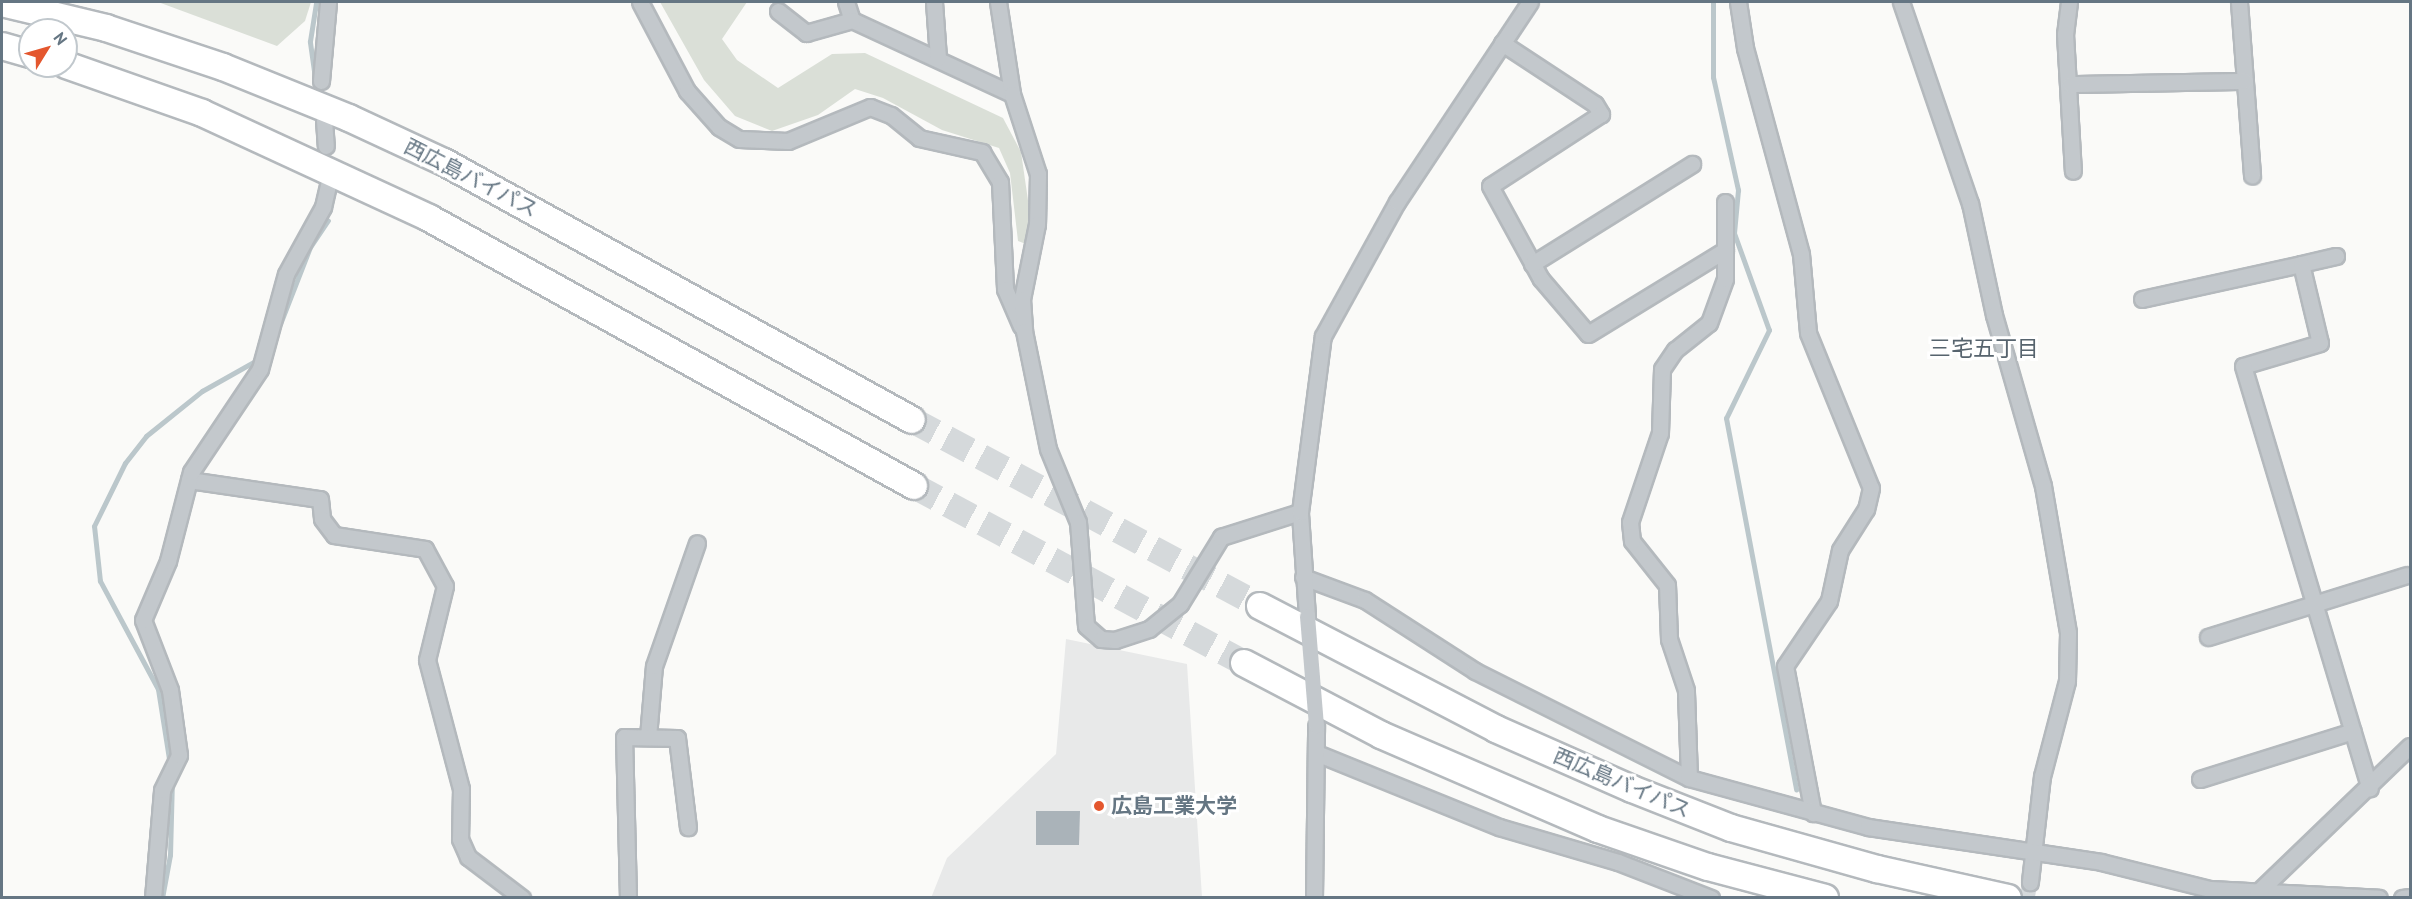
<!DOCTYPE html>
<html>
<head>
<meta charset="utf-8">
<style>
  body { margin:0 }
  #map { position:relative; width:2412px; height:899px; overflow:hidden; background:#fafaf8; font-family:"PT Sans","Noto Sans JP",sans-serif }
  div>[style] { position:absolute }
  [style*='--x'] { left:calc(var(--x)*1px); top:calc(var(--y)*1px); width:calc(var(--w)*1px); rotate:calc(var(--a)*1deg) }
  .built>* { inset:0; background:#e8e9e9 }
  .green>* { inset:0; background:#dadfd7 }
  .stream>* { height:5px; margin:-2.5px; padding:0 2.5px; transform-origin:2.5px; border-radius:2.5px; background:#bbc7cb }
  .building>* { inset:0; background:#aab3b9 }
  .minor-tunnel>* { height:15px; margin-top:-7.5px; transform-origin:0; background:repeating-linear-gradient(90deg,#d5d9db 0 15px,transparent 0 23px) }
  .motorway-tunnel>* { height:26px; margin-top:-13px; transform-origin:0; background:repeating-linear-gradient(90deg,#d5d9db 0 26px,transparent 0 39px) }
  .roads { filter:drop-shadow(2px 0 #b4b9bd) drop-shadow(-2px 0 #b4b9bd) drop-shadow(0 2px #b4b9bd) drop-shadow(0 -2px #b4b9bd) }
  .minor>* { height:15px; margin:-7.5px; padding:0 7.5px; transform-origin:7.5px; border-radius:7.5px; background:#c3c8cc }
  .motorway>* { height:26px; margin:-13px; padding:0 13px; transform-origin:13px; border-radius:13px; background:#fff }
  .minor-bridge>* { height:15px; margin:-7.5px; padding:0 7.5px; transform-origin:7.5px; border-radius:7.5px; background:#c3c8cc }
  .dots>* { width:16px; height:16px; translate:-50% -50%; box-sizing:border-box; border:3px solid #fff; border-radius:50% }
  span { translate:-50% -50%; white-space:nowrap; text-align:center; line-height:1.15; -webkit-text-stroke:6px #fff; paint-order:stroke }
  .street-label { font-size:21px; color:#657683 }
  .poi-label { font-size:21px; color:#657683; font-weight:700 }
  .left { translate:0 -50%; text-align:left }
  .neighbourhood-label { font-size:22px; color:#57646e }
  .frame { position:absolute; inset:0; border:3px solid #657683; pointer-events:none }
  .north { position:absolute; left:18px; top:18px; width:60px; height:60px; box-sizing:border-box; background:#fff; border:2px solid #c1c8cd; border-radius:50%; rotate:53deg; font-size:16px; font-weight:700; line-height:24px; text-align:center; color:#657683 }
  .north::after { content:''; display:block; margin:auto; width:21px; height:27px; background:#e4572e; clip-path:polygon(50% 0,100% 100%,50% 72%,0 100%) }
</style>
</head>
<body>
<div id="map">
  <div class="built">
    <i style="clip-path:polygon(1066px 639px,1187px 664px,1202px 897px,931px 898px,947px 858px,1056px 754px)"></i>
  </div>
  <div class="green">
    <i style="clip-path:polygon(158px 2px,311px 2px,305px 21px,277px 46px)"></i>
    <i style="clip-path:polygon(660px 2px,747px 2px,722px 39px,737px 60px,778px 88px,832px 54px,865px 53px,1003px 118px,1021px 152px,1031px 221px,1026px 244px,1018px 241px,1010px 173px,999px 148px,942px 130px,883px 98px,855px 89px,818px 115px,772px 131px,735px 116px,704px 80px)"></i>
  </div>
  <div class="stream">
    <i style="--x:1713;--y:2;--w:75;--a:90"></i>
    <i style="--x:1713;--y:77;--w:116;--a:77.5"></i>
    <i style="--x:1738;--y:190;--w:43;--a:95.3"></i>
    <i style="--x:1734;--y:233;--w:103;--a:70.2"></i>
    <i style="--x:1769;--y:330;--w:98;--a:116"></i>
    <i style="--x:1726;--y:418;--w:378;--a:79.3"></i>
    <i style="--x:315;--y:78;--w:37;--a:-98"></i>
    <i style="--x:310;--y:41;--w:39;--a:-81"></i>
    <i style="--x:280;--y:324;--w:83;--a:-68.7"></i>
    <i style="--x:310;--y:247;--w:32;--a:-56"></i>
    <i style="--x:170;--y:765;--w:77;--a:-99"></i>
    <i style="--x:158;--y:689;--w:123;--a:-118.2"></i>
    <i style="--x:100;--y:581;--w:55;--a:-96.2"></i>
    <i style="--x:94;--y:526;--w:70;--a:-63.8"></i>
    <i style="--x:125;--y:463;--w:34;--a:-52"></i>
    <i style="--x:146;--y:436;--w:72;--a:-38.8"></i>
    <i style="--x:202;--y:391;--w:63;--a:-29.4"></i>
    <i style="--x:162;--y:898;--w:44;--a:-79.5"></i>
    <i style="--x:170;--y:855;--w:74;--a:-88.5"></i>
  </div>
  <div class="building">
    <i style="clip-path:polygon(1036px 811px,1080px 811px,1079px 845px,1036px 845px)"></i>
  </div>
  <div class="minor-tunnel">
    <i style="--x:2027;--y:898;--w:16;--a:-79"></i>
  </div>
  <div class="motorway-tunnel">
    <i style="--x:912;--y:420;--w:395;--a:28.1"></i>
    <i style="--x:914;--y:486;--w:374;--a:28.2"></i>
  </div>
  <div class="roads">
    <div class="minor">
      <i style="--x:640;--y:2;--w:101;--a:62.2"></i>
      <i style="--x:687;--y:91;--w:48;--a:48.4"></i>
      <i style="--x:719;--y:127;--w:23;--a:31"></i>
      <i style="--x:739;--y:139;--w:49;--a:2.3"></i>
      <i style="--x:788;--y:141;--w:89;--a:-22.5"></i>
      <i style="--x:870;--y:107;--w:22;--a:21"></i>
      <i style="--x:891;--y:115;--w:36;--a:39"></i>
      <i style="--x:919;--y:138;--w:65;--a:12.5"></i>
      <i style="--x:982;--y:152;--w:35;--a:59"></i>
      <i style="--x:1000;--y:182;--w:107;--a:87.3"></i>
      <i style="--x:1005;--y:289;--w:40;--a:66.6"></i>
      <i style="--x:846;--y:2;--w:19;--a:72"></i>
      <i style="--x:852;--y:20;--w:176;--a:24.8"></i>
      <i style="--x:934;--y:2;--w:56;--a:85.9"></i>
      <i style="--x:998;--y:2;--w:93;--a:81.3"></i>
      <i style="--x:1012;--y:94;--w:84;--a:72"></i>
      <i style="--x:1038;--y:174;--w:50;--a:91.1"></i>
      <i style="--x:1037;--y:224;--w:76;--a:101.3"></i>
      <i style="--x:1022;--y:299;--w:32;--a:86"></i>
      <i style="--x:1024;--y:331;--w:120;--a:78.5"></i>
      <i style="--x:1048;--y:449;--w:79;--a:67.7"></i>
      <i style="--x:1078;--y:522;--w:104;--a:85.6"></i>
      <i style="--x:1086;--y:626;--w:20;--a:41"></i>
      <i style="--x:1101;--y:639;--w:14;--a:4"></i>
      <i style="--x:1115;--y:640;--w:36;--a:-18"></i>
      <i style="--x:1149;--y:629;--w:40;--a:-39"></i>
      <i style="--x:1180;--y:604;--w:79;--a:-58.5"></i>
      <i style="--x:1221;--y:537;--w:83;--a:-17.6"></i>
      <i style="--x:1738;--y:2;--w:47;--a:81.3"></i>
      <i style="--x:1745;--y:48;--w:213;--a:74.8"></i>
      <i style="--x:1801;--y:254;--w:79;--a:84.9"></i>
      <i style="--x:1808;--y:333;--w:167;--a:67.9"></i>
      <i style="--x:1871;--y:488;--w:22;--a:103"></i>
      <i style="--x:1866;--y:509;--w:49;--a:122.4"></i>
      <i style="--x:1840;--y:550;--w:52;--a:102.2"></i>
      <i style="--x:1829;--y:601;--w:78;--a:124.1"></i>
      <i style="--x:1785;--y:666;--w:150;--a:79.2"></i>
      <i style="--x:1901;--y:2;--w:213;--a:71.1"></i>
      <i style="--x:1970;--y:203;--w:115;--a:77.9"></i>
      <i style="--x:1994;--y:315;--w:178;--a:74"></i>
      <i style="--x:2043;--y:486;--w:149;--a:80.3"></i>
      <i style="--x:2068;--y:633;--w:48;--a:91.2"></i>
      <i style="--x:2067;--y:681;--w:98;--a:104.7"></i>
      <i style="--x:2042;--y:776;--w:107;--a:96.5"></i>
      <i style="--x:2069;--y:2;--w:32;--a:97"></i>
      <i style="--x:2065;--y:34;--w:137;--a:86.7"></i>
      <i style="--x:2239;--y:2;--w:174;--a:85.7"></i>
      <i style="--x:778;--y:11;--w:36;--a:38"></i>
      <i style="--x:806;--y:33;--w:48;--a:-15.8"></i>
      <i style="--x:1502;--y:43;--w:111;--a:33.3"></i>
      <i style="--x:1595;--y:104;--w:12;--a:59"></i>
      <i style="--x:1601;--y:114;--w:132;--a:147"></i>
      <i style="--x:1490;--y:186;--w:106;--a:61.3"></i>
      <i style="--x:1541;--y:279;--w:72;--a:49.5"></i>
      <i style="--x:1588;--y:334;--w:161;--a:-31.5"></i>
      <i style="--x:321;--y:81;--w:79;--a:-84.9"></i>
      <i style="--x:2070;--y:84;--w:175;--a:-1"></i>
      <i style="--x:324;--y:120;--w:26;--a:86"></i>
      <i style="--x:1532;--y:264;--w:189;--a:-32"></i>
      <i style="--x:2301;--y:264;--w:36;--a:-13"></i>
      <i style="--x:2142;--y:299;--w:163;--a:-12.4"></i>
      <i style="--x:2301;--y:264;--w:81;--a:76.5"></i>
      <i style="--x:2320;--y:343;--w:80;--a:163.4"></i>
      <i style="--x:2243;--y:366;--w:441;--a:73.3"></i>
      <i style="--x:189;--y:480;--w:132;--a:8.3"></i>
      <i style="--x:320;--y:499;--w:20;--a:84"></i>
      <i style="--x:322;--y:519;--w:20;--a:53"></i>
      <i style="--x:334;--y:535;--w:92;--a:8.7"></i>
      <i style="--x:425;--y:549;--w:42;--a:61.6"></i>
      <i style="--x:445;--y:586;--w:76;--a:103.7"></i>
      <i style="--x:427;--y:660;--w:133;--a:75.2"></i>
      <i style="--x:461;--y:789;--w:50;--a:91.1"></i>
      <i style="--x:460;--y:839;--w:20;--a:66"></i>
      <i style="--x:468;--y:857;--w:68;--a:37.2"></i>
      <i style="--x:1303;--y:577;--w:66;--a:20.4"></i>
      <i style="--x:1365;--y:600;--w:131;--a:32.8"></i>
      <i style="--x:1475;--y:671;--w:239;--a:26.6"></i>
      <i style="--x:1689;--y:778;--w:186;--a:15.3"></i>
      <i style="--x:1868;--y:827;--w:236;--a:8.5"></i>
      <i style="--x:2101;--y:862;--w:112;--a:13.9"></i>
      <i style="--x:2210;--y:889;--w:169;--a:3"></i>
      <i style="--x:1307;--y:616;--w:104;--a:-93.9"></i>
      <i style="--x:1300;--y:512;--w:177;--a:-82.6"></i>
      <i style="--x:1323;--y:336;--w:153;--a:-61.1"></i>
      <i style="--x:1397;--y:202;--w:240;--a:-56.4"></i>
      <i style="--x:2208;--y:637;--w:208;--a:-17.3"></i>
      <i style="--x:648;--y:737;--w:71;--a:-85.2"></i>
      <i style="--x:654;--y:666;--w:130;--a:-70.7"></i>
      <i style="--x:1319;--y:754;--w:194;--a:22.1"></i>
      <i style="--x:1499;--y:827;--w:124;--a:16.4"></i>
      <i style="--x:1618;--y:862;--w:100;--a:21.2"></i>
      <i style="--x:1689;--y:778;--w:88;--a:-92"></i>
      <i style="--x:1686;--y:690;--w:54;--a:-108.4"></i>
      <i style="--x:1669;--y:639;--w:54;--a:-92.1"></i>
      <i style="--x:1667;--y:585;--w:56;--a:-128.5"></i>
      <i style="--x:1632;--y:541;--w:19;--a:-96"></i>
      <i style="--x:1630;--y:522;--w:94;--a:-71.4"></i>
      <i style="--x:1660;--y:433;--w:64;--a:-88.2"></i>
      <i style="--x:1662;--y:369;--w:23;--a:-56"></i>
      <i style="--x:1675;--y:350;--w:43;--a:-38.5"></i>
      <i style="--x:1709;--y:323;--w:47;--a:-70"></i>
      <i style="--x:1725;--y:279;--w:77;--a:-90"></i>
      <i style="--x:2200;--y:779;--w:160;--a:-17.4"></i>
      <i style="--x:2257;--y:893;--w:212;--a:-43.9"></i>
      <i style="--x:153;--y:898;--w:108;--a:-85.2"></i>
      <i style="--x:162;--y:790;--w:39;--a:-64"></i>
      <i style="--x:179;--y:755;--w:66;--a:-97.9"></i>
      <i style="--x:170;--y:690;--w:75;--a:-111.1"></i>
      <i style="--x:143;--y:620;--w:64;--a:-67"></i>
      <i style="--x:168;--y:561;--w:92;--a:-75.5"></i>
      <i style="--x:191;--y:472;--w:124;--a:-56.2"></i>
      <i style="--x:260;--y:369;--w:98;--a:-74.7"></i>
      <i style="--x:286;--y:274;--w:77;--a:-61.1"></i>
      <i style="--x:323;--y:207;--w:26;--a:-77"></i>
      <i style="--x:628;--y:898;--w:161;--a:-91.4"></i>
      <i style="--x:624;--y:737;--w:53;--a:1.1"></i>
      <i style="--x:677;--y:738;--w:90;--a:83"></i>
      <i style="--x:1314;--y:898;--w:172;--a:-89.3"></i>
      <i style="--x:2402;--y:898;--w:8;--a:-7"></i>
    </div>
    <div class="motorway">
      <i style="--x:2;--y:3;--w:107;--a:13.5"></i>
      <i style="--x:106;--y:28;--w:123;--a:18.4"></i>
      <i style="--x:223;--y:67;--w:136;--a:22"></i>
      <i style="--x:349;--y:118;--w:105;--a:24.9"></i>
      <i style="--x:444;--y:162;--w:534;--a:28.87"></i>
      <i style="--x:2;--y:46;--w:29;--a:16"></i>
      <i style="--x:66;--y:65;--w:144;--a:19.4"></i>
      <i style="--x:202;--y:113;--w:250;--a:24.8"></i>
      <i style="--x:429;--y:218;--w:554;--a:28.92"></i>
      <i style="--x:1260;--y:606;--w:266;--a:27.5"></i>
      <i style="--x:1496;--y:729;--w:149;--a:23.8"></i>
      <i style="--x:1632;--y:789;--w:106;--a:21.5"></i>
      <i style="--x:1731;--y:828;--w:152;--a:15.7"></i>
      <i style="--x:1877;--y:869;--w:134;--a:12.5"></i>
      <i style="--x:1244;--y:663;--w:155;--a:27.7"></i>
      <i style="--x:1381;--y:735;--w:236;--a:23.4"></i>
      <i style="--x:1598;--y:829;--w:116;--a:19.1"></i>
      <i style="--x:1708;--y:867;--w:121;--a:14.8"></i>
    </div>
  </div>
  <div class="minor-bridge">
    <i style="--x:1307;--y:616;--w:110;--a:85.3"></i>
  </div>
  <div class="dots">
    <i style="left:1099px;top:806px;background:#e4572e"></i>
  </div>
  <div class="street-label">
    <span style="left:471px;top:178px;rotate:27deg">西広島バイパス</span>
    <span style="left:1622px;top:783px;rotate:23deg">西広島バイパス</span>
  </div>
  <div class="poi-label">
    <span class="left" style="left:1111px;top:806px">広島工業大学</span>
  </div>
  <div class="neighbourhood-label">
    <span style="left:1984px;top:349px">三宅五丁目</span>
  </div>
  <div class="frame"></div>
  <div class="north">N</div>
</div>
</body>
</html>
